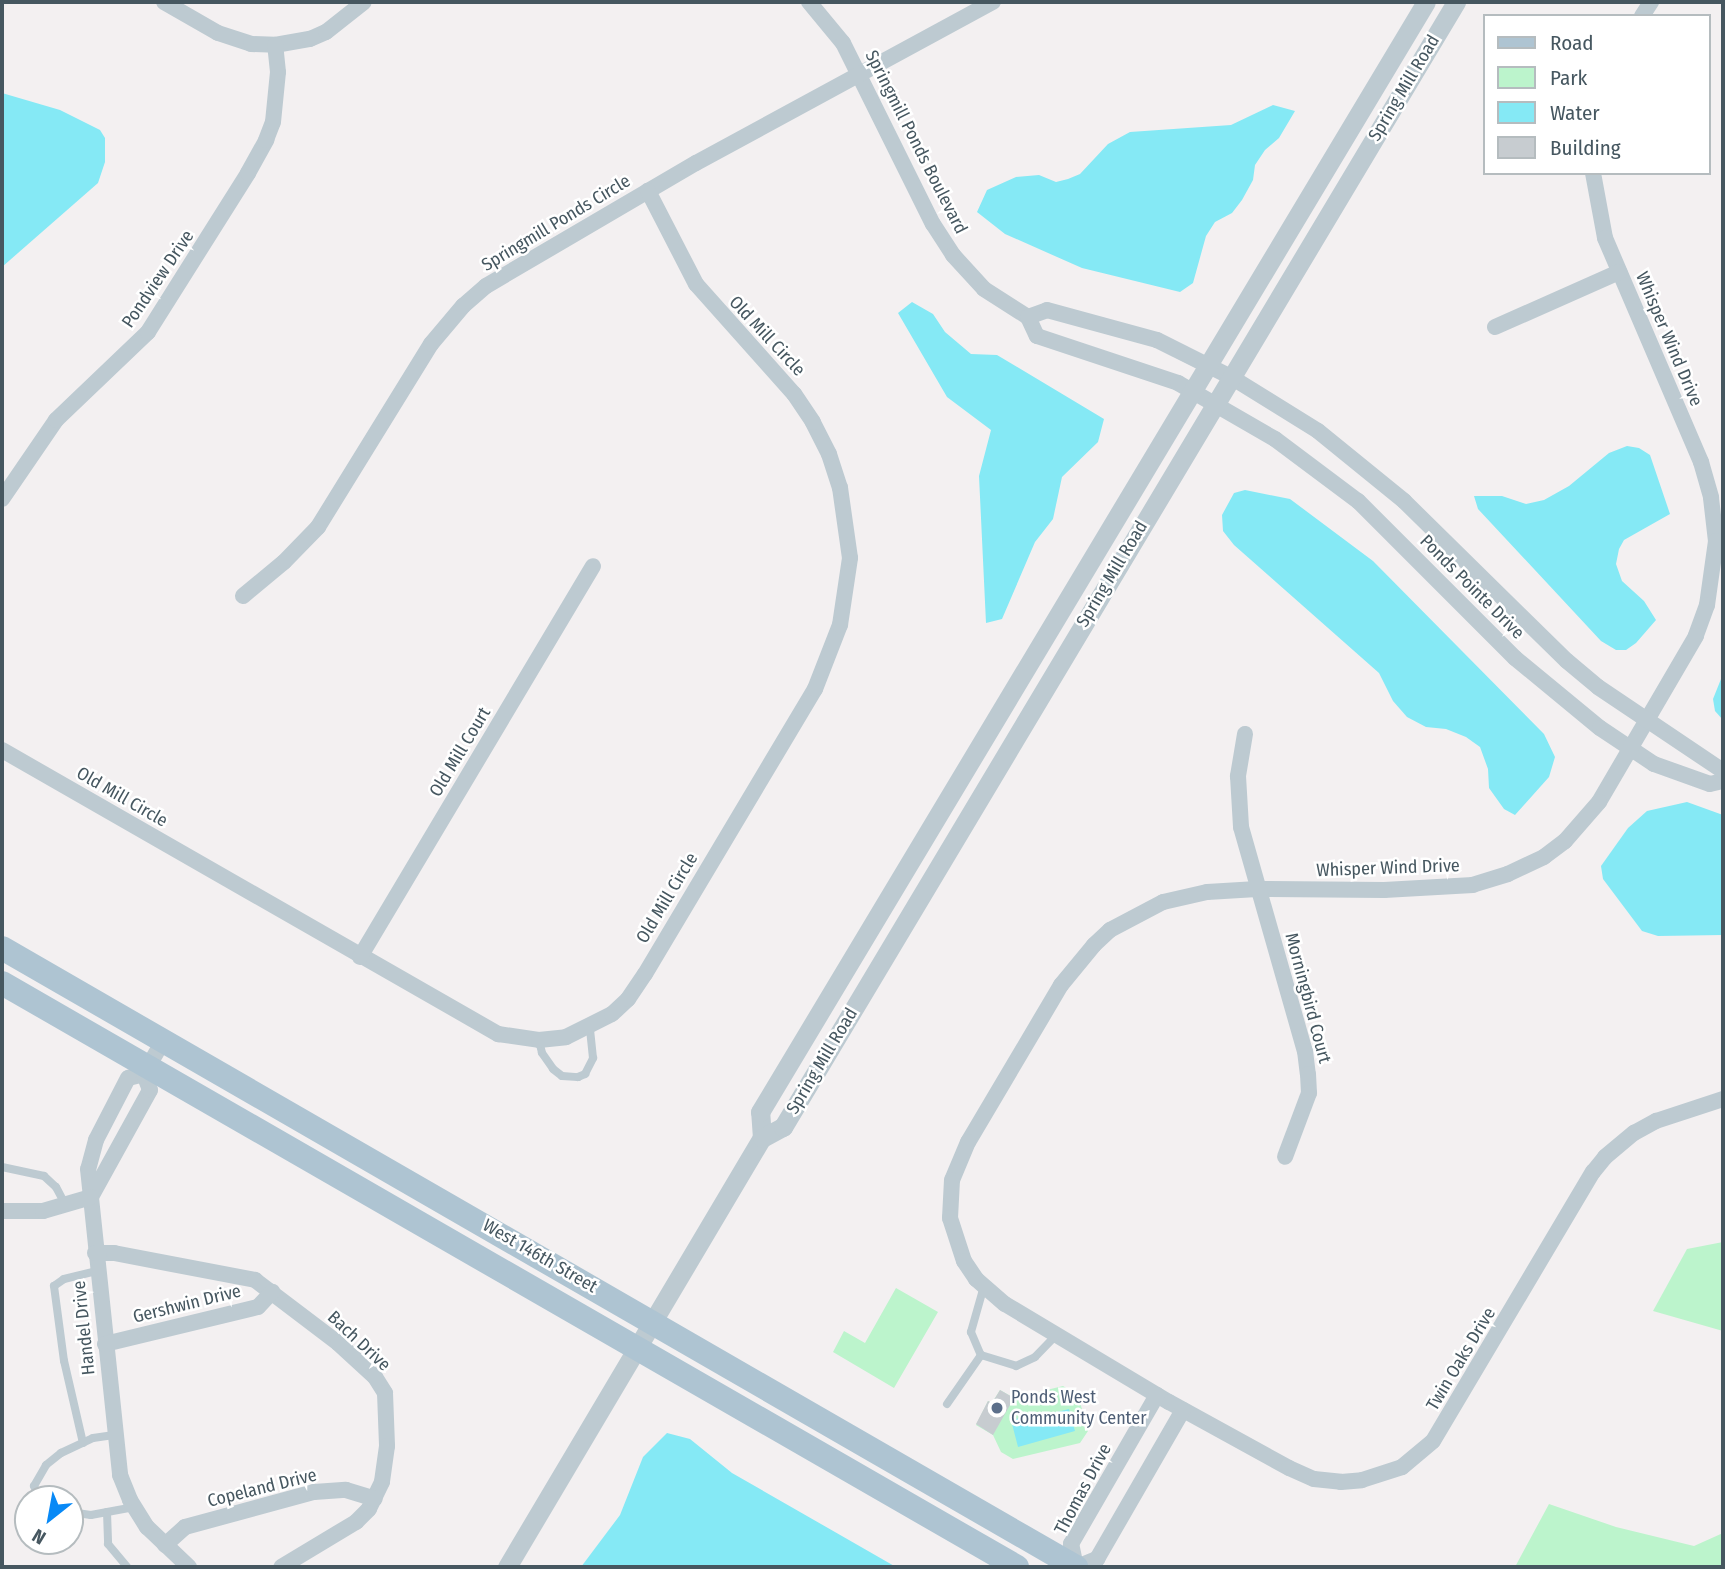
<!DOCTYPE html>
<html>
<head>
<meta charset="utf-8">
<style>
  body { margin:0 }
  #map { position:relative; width:1725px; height:1569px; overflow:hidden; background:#f3f0f1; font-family:"Fira Sans Condensed",sans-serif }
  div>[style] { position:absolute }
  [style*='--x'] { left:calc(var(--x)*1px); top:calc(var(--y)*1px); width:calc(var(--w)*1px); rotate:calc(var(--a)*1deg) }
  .green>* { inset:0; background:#bcf4cc }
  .water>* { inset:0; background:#85e9f5 }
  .building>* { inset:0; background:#c7ccd0 }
  .service>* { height:8px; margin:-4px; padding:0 4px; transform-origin:4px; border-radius:4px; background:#bdcad1 }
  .minor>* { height:16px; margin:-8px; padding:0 8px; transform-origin:8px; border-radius:8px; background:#bdcad1 }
  .tertiary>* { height:19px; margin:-9.5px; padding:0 9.5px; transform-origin:9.5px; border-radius:9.5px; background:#bdcad1 }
  .primary>* { height:24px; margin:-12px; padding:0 12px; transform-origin:12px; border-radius:12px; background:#aec4d2 }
  .dots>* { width:19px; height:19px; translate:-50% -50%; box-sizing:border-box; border:4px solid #fff; border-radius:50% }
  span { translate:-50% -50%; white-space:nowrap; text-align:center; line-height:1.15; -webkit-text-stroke:5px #fff; paint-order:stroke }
  .street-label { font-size:18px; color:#465760 }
  .service-label { font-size:18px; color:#4e5e75 }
  .left { translate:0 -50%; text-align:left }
  .frame { position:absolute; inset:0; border:4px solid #465760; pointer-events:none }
  .legend { position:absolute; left:1483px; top:14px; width:228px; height:161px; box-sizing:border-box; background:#fff; border:2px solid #b5bcbf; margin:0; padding:9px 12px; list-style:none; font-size:21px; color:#465760 }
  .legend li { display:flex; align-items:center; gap:14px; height:35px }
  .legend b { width:35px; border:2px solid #b5bcbf }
  .north { position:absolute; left:14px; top:1485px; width:70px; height:70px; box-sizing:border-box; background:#fff; border:2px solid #b5bcbf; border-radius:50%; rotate:211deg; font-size:19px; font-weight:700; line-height:28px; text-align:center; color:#465760 }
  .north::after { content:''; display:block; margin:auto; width:24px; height:32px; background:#0889f6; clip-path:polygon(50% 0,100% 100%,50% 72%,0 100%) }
</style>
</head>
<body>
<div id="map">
  <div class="green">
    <i style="clip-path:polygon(1723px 1242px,1723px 1331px,1653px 1311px,1687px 1249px)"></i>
    <i style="clip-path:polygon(896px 1288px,938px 1312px,894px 1388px,833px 1352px,844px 1331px,865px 1343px)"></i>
    <i style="clip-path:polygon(1063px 1386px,1078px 1395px,1088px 1431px,1080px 1443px,1013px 1459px,1001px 1452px,993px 1435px,976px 1425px,988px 1401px,992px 1403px,1000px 1390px,1014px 1398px)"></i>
    <i style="clip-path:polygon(1549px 1504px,1616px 1527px,1694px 1546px,1723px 1533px,1723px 1567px,1515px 1567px)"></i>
  </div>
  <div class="water">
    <i style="clip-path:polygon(2px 93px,60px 110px,100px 130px,105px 138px,105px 162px,98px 183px,2px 267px)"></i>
    <i style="clip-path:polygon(1273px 105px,1295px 111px,1279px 138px,1265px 150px,1255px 165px,1253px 180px,1242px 200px,1232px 213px,1215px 222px,1206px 236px,1193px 283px,1180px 292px,1082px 268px,1005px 234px,977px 212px,987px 190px,1016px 177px,1039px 175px,1056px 182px,1068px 179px,1080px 174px,1108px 144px,1130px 132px,1231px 125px)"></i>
    <i style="clip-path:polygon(912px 302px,933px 314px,945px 332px,971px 354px,997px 355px,1104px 419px,1098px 442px,1062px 477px,1053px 519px,1035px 542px,1002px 619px,986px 623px,979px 476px,991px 430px,947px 397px,898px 313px)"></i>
    <i style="clip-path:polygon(1627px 446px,1639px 448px,1650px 455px,1670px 514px,1624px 540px,1619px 549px,1616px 564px,1622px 581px,1644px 601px,1656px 620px,1636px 643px,1626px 650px,1616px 650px,1601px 641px,1478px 509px,1474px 496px,1502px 496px,1526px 504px,1544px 500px,1569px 486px,1609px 453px)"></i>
    <i style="clip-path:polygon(1245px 490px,1290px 499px,1373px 561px,1544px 734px,1555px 757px,1549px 777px,1515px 815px,1504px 809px,1489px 788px,1488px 769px,1480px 747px,1466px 737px,1446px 729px,1426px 727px,1407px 717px,1393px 701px,1379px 673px,1234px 545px,1223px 531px,1222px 515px,1234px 493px)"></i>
    <i style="clip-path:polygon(1723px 674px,1723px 720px,1715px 711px,1713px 699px)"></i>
    <i style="clip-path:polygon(1687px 802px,1723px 815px,1723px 935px,1658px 936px,1642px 931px,1603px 879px,1601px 866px,1628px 828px,1647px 811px)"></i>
    <i style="clip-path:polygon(1069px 1409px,1075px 1431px,1018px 1447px,1011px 1420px,1020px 1418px,1022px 1421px)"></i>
    <i style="clip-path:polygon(667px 1433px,690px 1439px,732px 1473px,896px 1567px,581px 1567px,620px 1515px,643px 1457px)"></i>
  </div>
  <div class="building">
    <i style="clip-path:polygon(1000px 1390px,1014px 1398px,993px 1435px,976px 1424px,988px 1401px,992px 1403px)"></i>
  </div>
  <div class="service">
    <i style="--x:539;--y:1040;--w:13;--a:77"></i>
    <i style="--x:542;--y:1053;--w:19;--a:55"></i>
    <i style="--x:553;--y:1069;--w:11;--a:38"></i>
    <i style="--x:562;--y:1076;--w:16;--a:4"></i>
    <i style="--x:578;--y:1077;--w:8;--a:-23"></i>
    <i style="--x:585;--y:1074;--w:18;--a:-63"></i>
    <i style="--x:593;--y:1058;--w:31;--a:-96"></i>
    <i style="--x:2;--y:1167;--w:43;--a:12.1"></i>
    <i style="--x:44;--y:1176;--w:16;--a:43"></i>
    <i style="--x:56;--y:1187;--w:19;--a:62"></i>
    <i style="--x:984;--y:1286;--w:48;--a:105.8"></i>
    <i style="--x:971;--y:1332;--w:25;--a:67"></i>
    <i style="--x:981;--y:1355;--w:37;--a:17"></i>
    <i style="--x:1016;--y:1366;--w:21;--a:-25"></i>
    <i style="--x:1035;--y:1357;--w:30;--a:-46"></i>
    <i style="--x:947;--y:1404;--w:60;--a:-55.2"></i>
    <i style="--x:83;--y:1443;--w:84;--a:-103"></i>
    <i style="--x:64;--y:1361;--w:76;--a:-97.6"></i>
    <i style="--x:54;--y:1286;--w:12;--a:-35"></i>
    <i style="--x:64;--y:1279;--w:34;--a:-14"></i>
    <i style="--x:39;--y:1499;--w:14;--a:-111"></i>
    <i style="--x:34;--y:1486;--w:24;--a:-60"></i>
    <i style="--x:46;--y:1465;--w:19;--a:-39"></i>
    <i style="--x:61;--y:1453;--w:35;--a:-25"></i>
    <i style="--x:93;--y:1438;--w:21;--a:-8"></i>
    <i style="--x:70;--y:1512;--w:21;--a:8"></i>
    <i style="--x:91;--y:1515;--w:44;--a:-10.5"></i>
    <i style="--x:107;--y:1512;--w:32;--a:88"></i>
    <i style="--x:108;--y:1544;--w:30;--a:50"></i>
  </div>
  <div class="minor">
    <i style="--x:164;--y:2;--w:62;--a:29.9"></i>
    <i style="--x:218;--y:33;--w:35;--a:18"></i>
    <i style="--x:251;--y:44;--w:24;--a:2"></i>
    <i style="--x:275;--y:45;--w:36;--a:-10"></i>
    <i style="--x:310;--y:39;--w:17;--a:-24"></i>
    <i style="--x:326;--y:32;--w:48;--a:-38.3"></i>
    <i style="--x:809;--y:2;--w:53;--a:50.3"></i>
    <i style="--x:843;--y:43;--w:202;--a:63.6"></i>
    <i style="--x:933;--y:224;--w:37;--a:57"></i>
    <i style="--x:953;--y:255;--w:46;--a:47.6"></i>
    <i style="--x:984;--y:289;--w:52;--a:32.5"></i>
    <i style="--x:1028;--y:317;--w:21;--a:65"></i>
    <i style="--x:1037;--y:336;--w:149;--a:18.4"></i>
    <i style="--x:1178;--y:383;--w:112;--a:30"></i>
    <i style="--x:1275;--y:439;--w:104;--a:36.8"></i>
    <i style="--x:1358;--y:501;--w:222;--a:45"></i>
    <i style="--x:1515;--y:658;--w:110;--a:39.5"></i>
    <i style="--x:1600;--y:728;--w:65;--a:33.7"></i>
    <i style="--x:1654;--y:764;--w:59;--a:19.7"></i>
    <i style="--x:1710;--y:784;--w:13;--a:-13"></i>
    <i style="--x:1642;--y:16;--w:17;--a:-57"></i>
    <i style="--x:1593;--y:173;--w:66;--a:79.5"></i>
    <i style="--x:1605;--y:238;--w:244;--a:66.8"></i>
    <i style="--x:1701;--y:462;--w:37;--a:74"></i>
    <i style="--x:1711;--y:498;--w:43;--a:83.4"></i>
    <i style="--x:1716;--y:541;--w:65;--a:98"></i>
    <i style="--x:1707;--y:605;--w:33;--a:110"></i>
    <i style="--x:1696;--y:636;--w:192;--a:120.3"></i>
    <i style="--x:1599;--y:802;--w:52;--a:131.1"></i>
    <i style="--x:1565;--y:841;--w:26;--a:143"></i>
    <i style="--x:1544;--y:857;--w:40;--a:155"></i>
    <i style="--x:1508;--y:874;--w:37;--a:163"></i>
    <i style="--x:1473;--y:885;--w:89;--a:176.8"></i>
    <i style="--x:1384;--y:890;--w:127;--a:-179.5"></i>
    <i style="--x:1257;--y:889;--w:50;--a:176.6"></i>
    <i style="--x:1207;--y:892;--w:45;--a:167.2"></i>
    <i style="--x:1163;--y:902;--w:60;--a:152.2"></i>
    <i style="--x:1110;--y:930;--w:22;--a:137"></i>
    <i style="--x:1094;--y:945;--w:52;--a:129.5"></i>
    <i style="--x:1061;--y:985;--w:182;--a:120.6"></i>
    <i style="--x:968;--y:1142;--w:41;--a:112.8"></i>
    <i style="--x:952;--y:1180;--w:38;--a:93"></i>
    <i style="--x:950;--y:1218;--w:45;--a:72"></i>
    <i style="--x:964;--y:1261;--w:22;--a:56"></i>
    <i style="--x:976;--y:1279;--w:38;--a:41"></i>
    <i style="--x:1005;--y:1304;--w:191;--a:30.9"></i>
    <i style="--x:1169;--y:1402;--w:137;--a:28.8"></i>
    <i style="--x:1289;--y:1468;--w:27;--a:24"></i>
    <i style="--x:1314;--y:1479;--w:27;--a:6"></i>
    <i style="--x:1341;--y:1482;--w:21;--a:-5"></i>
    <i style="--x:1362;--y:1480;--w:42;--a:-18"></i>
    <i style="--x:1402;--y:1467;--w:40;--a:-40"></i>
    <i style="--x:1433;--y:1441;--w:313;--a:-59.3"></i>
    <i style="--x:1593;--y:1172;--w:19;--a:-51"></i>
    <i style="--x:1605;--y:1157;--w:38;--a:-40"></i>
    <i style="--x:1634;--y:1133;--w:25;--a:-29"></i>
    <i style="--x:1656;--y:1121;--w:71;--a:-18.2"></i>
    <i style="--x:1028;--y:317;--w:20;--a:-20"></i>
    <i style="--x:1047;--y:310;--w:114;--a:15.3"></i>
    <i style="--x:1157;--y:340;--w:83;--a:26.6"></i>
    <i style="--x:1231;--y:377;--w:102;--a:31.8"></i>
    <i style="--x:1318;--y:431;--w:111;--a:39.1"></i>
    <i style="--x:1404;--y:501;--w:228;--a:44.5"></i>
    <i style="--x:1567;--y:661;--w:40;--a:40"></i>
    <i style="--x:1598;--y:687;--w:151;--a:33.9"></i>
    <i style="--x:1495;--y:327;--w:136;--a:-23.9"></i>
    <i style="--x:2;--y:499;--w:96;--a:-55.6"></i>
    <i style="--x:56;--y:420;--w:127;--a:-43.7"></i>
    <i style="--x:148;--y:332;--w:188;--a:-57.8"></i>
    <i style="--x:248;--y:173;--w:38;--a:-61"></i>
    <i style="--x:266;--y:140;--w:19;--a:-69"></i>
    <i style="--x:273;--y:122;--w:50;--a:-84.3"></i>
    <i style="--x:278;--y:72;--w:27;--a:-96"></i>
    <i style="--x:243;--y:596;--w:53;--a:-39.7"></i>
    <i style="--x:284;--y:562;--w:49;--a:-45.8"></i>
    <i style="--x:318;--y:527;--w:215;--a:-58.3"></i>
    <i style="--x:431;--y:344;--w:50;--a:-49.9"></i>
    <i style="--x:463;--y:306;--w:30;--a:-41"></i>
    <i style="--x:486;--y:286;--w:243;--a:-30.4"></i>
    <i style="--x:696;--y:163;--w:338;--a:-28.5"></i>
    <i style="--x:1245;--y:734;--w:43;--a:99.5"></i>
    <i style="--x:1238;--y:776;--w:51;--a:86.6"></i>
    <i style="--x:1241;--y:827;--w:233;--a:74.1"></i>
    <i style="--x:1305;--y:1051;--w:23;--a:83"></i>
    <i style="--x:1308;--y:1074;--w:19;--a:87"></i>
    <i style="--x:1309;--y:1093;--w:68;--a:110.6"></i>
    <i style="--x:2;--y:750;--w:572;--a:29.79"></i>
    <i style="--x:498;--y:1034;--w:41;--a:8.3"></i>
    <i style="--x:539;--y:1040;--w:27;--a:-6"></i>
    <i style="--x:566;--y:1037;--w:51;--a:-26.6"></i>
    <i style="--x:612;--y:1014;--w:22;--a:-43"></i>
    <i style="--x:628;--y:999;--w:30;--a:-56"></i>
    <i style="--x:645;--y:974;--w:332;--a:-59.2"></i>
    <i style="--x:815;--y:689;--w:69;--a:-68.7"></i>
    <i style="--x:840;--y:625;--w:68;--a:-81.5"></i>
    <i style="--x:850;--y:558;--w:71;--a:-98.1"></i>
    <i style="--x:840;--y:488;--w:36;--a:-108"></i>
    <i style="--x:829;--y:454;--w:36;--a:-117"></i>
    <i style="--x:813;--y:422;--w:34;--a:-124"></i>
    <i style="--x:794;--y:394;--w:147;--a:-131.7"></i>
    <i style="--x:696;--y:284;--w:105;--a:-117.3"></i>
    <i style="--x:360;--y:957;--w:455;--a:-59.2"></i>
    <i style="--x:163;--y:1041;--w:38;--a:120"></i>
    <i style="--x:144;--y:1074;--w:16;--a:166"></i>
    <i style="--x:128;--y:1078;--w:70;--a:117.3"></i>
    <i style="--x:96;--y:1140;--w:30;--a:105"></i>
    <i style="--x:88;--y:1169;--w:308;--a:84"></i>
    <i style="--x:120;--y:1475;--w:27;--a:68"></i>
    <i style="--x:130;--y:1500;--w:32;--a:58"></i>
    <i style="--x:147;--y:1527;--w:58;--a:43.6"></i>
    <i style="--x:91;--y:1197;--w:122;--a:-61.1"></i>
    <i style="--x:150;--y:1090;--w:17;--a:-111"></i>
    <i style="--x:2;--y:1211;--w:41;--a:0"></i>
    <i style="--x:43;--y:1211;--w:50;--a:-16.3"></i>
    <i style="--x:95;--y:1253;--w:19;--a:0"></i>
    <i style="--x:114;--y:1253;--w:144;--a:10.8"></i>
    <i style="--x:255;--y:1280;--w:104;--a:37.2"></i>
    <i style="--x:338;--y:1343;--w:50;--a:42.6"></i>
    <i style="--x:375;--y:1377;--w:19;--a:58"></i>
    <i style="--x:385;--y:1393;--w:53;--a:87.8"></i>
    <i style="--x:387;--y:1446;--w:36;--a:98"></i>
    <i style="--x:382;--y:1482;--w:30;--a:116"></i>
    <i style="--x:369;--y:1509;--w:18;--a:135"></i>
    <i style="--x:356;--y:1522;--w:87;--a:149"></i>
    <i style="--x:105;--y:1344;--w:157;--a:-13.6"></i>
    <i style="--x:258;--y:1307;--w:21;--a:-47"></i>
    <i style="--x:165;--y:1545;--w:27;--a:-42"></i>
    <i style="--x:185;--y:1527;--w:134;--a:-15.2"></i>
    <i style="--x:314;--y:1492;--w:32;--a:-4"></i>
    <i style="--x:346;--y:1490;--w:30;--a:17"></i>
    <i style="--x:1076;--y:1567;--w:24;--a:-102"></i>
    <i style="--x:1071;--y:1544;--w:172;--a:-60"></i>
    <i style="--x:1077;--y:1567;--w:22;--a:-22"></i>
    <i style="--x:1097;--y:1559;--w:172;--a:-60"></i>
  </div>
  <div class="tertiary">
    <i style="--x:762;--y:1138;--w:26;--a:-94"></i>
    <i style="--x:760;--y:1112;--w:1294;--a:-59.04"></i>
    <i style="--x:507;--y:1567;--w:499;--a:-59.3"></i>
    <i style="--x:762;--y:1138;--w:24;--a:-28"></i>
    <i style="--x:783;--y:1127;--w:1311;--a:-59.11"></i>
  </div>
  <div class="primary">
    <i style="--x:2;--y:948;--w:1240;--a:29.96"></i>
    <i style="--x:2;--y:983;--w:1171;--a:29.91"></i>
  </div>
  <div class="dots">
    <i style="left:997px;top:1408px;background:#5c6f8a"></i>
  </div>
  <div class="street-label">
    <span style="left:1404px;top:88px;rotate:-59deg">Spring Mill Road</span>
    <span style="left:916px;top:142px;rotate:63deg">Springmill Ponds Boulevard</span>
    <span style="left:556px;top:223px;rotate:-31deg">Springmill Ponds Circle</span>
    <span style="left:158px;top:279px;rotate:-56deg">Pondview Drive</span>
    <span style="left:767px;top:336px;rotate:47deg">Old Mill Circle</span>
    <span style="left:1669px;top:339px;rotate:67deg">Whisper Wind Drive</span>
    <span style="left:1112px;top:574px;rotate:-59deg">Spring Mill Road</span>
    <span style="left:1472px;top:587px;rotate:45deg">Ponds Pointe Drive</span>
    <span style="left:460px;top:752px;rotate:-59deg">Old Mill Court</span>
    <span style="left:122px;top:797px;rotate:30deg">Old Mill Circle</span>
    <span style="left:1388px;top:868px;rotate:-2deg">Whisper Wind Drive</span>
    <span style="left:667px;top:898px;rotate:-59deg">Old Mill Circle</span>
    <span style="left:1308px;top:998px;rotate:75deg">Morningbird Court</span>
    <span style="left:822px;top:1061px;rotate:-59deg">Spring Mill Road</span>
    <span style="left:540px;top:1256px;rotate:30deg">West 146th Street</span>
    <span style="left:187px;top:1304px;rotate:-14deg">Gershwin Drive</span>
    <span style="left:84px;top:1328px;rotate:-96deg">Handel Drive</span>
    <span style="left:359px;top:1341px;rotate:43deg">Bach Drive</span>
    <span style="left:1461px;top:1359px;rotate:-59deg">Twin Oaks Drive</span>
    <span style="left:262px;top:1488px;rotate:-14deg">Copeland Drive</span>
    <span style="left:1083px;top:1489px;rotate:-62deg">Thomas Drive</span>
  </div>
  <div class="service-label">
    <span class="left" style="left:1011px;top:1408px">Ponds West<br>Community Center</span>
  </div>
  <div class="frame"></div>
  <ul class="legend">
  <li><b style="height:9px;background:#aec4d2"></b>Road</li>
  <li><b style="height:19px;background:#bcf4cc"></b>Park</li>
  <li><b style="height:19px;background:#85e9f5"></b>Water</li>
  <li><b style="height:19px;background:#c7ccd0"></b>Building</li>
  </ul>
  <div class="north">N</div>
</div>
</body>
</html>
